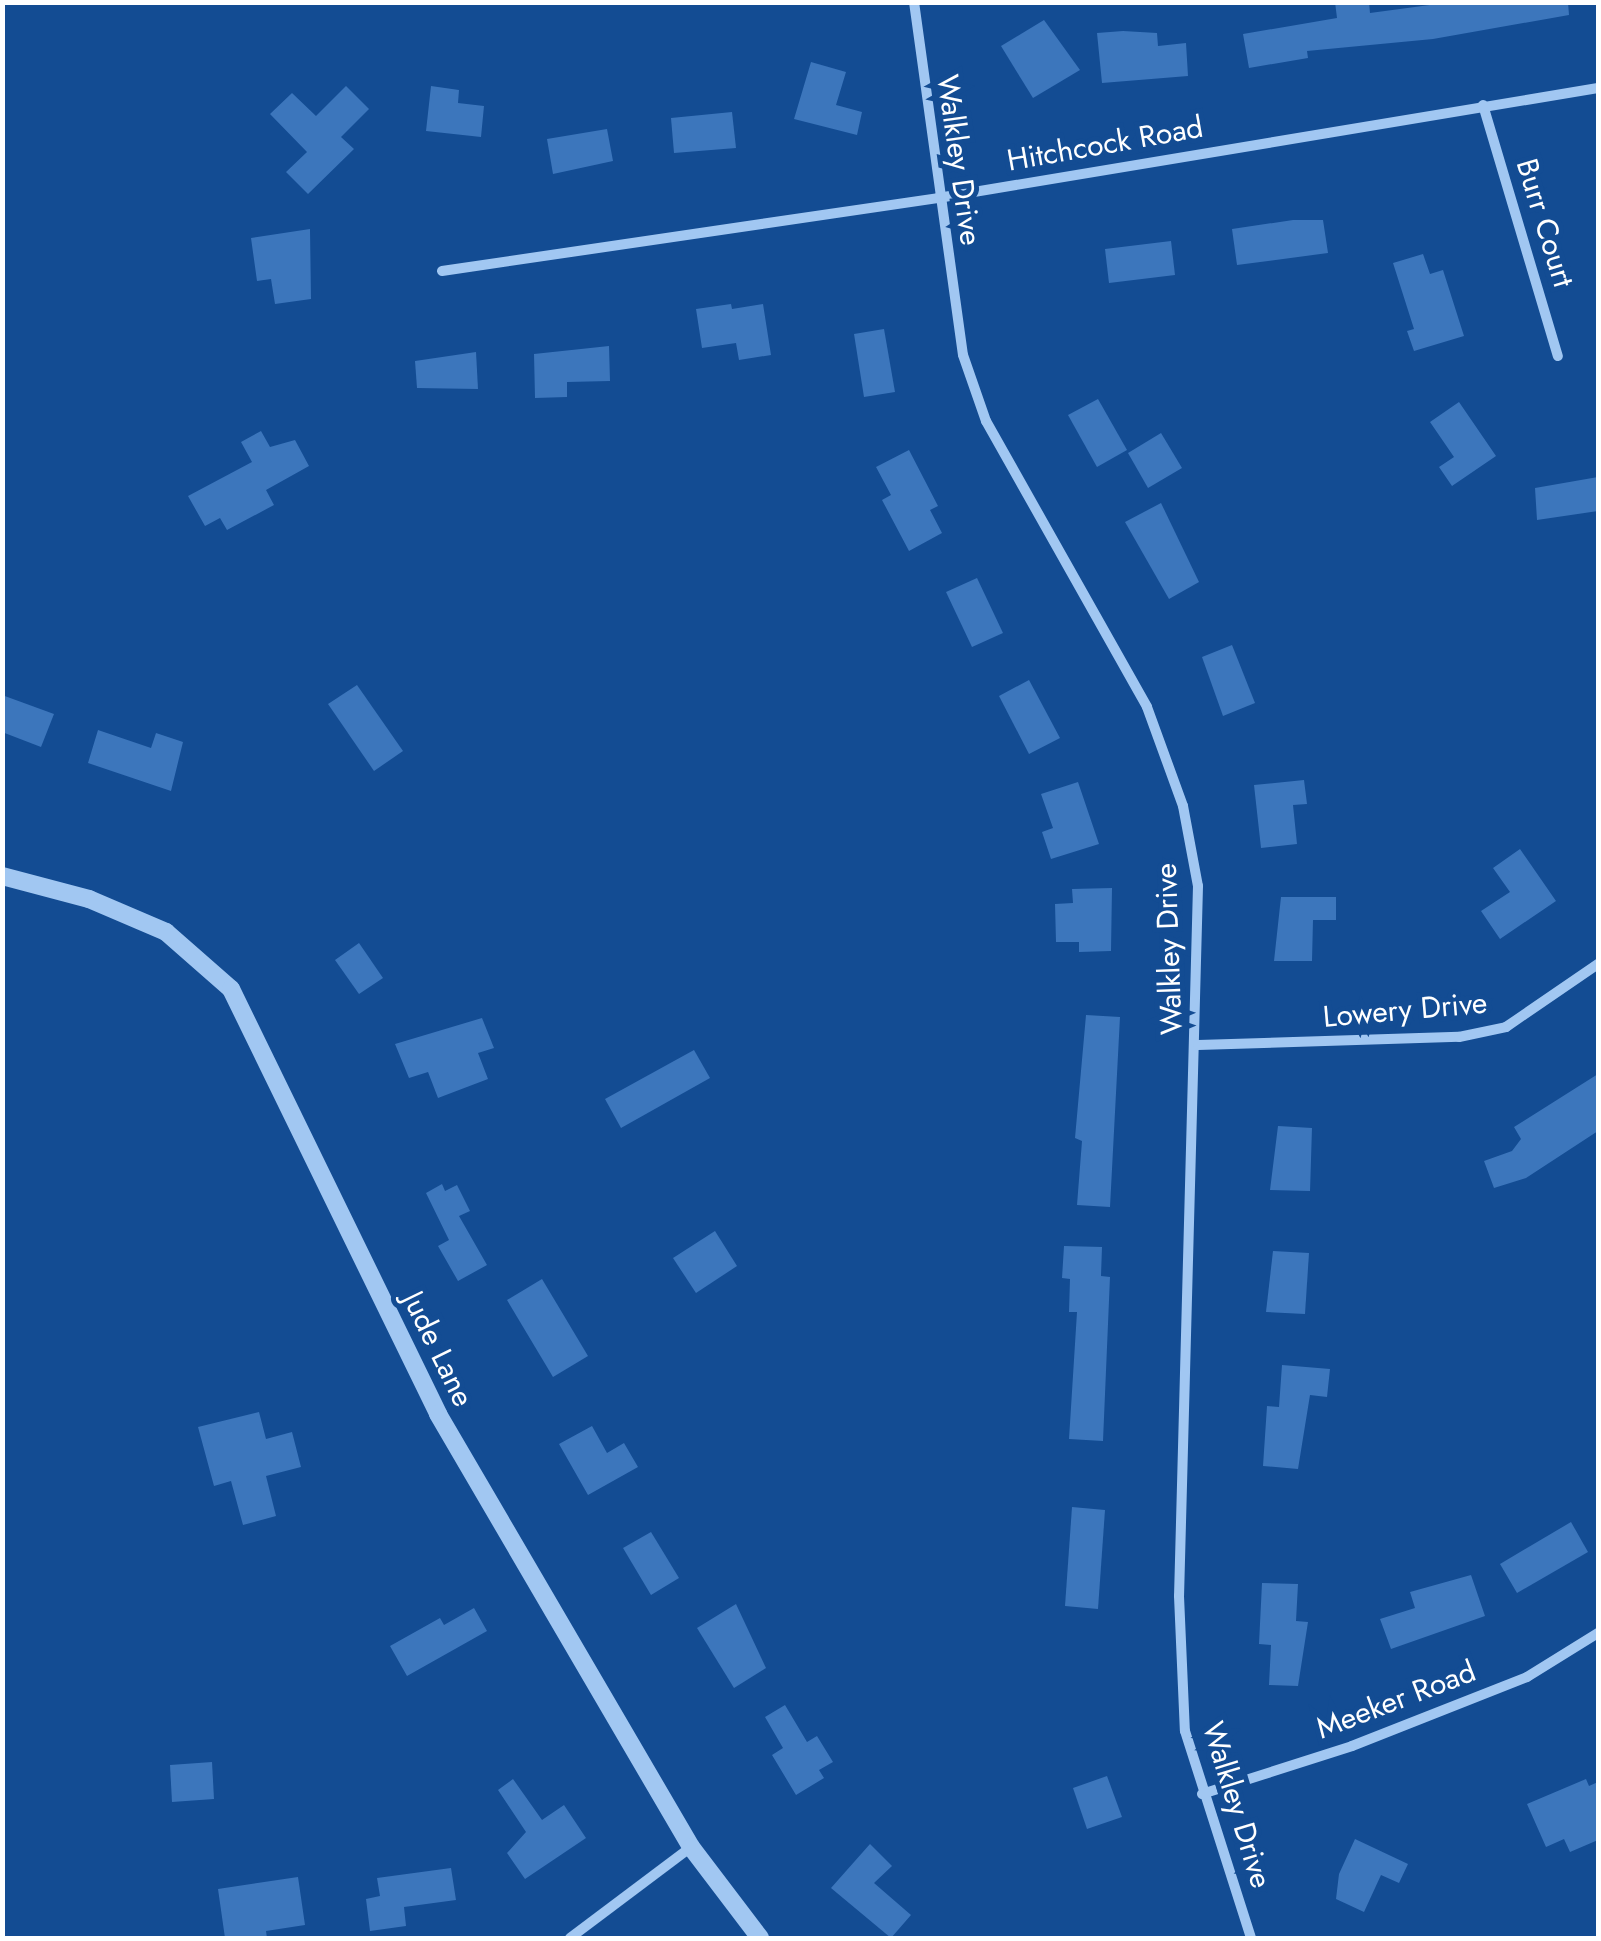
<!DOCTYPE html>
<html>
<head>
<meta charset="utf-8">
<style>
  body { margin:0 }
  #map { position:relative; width:1601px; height:1941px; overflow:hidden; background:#134c93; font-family:Jost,sans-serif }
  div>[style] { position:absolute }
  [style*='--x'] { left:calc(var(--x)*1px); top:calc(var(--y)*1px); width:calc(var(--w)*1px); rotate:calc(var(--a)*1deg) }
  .building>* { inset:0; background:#3c76bc }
  .minor>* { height:10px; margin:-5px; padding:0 5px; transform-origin:5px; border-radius:5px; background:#a1c7f2 }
  .tertiary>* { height:18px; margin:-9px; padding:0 9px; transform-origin:9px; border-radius:9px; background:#a1c7f2 }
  span { translate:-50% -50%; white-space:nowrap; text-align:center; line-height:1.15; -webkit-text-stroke:10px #134c93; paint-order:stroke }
  .street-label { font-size:30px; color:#fff }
  .frame { position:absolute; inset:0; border:5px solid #fff; pointer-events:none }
</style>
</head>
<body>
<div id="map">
  <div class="building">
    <i style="clip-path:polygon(1335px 2px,1369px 2px,1370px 13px,1452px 2px,1568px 2px,1569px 15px,1433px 39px,1307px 51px,1308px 58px,1249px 68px,1243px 34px,1337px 18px)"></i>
    <i style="clip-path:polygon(1044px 20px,1080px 70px,1033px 98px,1001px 46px)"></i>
    <i style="clip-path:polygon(1123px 31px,1157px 33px,1158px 46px,1186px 43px,1188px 76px,1102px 83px,1097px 33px)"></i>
    <i style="clip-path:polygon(811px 62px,846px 72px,836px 105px,862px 112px,857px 135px,794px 119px)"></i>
    <i style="clip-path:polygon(346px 86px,369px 109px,341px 137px,354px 149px,308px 194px,286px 172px,307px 152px,270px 114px,292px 93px,316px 116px)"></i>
    <i style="clip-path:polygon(431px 86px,459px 90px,458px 103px,484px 106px,481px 137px,426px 131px)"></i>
    <i style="clip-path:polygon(732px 112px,736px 148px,674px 153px,671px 118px)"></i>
    <i style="clip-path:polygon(607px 129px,613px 161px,553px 174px,547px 139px)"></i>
    <i style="clip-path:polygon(1293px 220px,1323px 220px,1328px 253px,1237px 265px,1232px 229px)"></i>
    <i style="clip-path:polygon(310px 229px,311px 299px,275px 304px,271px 279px,257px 281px,251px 238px)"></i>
    <i style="clip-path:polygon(1171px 241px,1175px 275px,1109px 283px,1105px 249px)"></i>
    <i style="clip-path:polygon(1423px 254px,1430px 274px,1443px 270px,1464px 336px,1414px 351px,1407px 331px,1414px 329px,1393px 263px)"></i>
    <i style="clip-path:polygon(731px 304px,732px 309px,763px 304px,771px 355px,739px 360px,736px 343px,702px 348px,696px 309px)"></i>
    <i style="clip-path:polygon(884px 329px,895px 392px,864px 397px,854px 334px)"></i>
    <i style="clip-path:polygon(609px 346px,610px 381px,567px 382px,567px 397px,535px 398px,534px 354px)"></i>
    <i style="clip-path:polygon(476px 352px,478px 389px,417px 388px,415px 361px)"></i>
    <i style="clip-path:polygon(1098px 399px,1127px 450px,1097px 467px,1068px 415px)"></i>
    <i style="clip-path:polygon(1459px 402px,1496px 456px,1452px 486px,1439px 467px,1454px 457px,1430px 422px)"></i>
    <i style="clip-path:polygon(261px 431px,270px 447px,295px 440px,309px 466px,266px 490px,274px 505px,227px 530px,220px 518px,205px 526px,188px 496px,252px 462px,241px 442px)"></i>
    <i style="clip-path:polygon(1161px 433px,1182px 468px,1148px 488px,1128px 453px)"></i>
    <i style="clip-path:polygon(909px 450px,938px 506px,930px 510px,942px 533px,909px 551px,882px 500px,891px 495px,876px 467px)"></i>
    <i style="clip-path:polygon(1598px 477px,1598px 511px,1537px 520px,1535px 488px)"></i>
    <i style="clip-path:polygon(1161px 503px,1199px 582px,1169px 599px,1125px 522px)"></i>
    <i style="clip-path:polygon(977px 578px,1003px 633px,972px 647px,946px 592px)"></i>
    <i style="clip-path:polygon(1232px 645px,1255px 703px,1223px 716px,1202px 657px)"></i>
    <i style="clip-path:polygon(1029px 680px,1060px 738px,1029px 754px,999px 696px)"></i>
    <i style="clip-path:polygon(357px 685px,403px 751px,374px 771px,328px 704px)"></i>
    <i style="clip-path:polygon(2px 695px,54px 714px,41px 747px,2px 732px)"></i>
    <i style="clip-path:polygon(98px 730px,151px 748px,156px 733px,183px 742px,171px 791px,88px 763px)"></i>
    <i style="clip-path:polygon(1304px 780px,1307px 804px,1293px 805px,1297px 844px,1261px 848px,1254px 785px)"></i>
    <i style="clip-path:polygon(1078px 782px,1099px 844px,1051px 859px,1042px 832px,1053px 828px,1041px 794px)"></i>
    <i style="clip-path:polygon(1520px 849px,1556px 901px,1500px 939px,1481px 911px,1510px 892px,1493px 868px)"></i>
    <i style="clip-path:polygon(1112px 888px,1111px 951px,1079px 952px,1079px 942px,1056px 942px,1055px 904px,1073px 903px,1072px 889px)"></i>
    <i style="clip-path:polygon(1281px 897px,1336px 897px,1336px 920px,1313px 920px,1312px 961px,1274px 961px)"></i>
    <i style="clip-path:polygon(359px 943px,383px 978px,359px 994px,335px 960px)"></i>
    <i style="clip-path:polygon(1086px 1015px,1120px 1017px,1110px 1207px,1077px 1205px,1082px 1141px,1075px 1138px)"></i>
    <i style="clip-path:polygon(482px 1018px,494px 1048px,478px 1053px,488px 1079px,438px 1098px,428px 1072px,409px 1078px,395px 1044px)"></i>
    <i style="clip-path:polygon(694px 1050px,710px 1078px,621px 1128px,605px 1099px)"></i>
    <i style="clip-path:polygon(1598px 1074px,1598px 1131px,1526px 1178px,1494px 1188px,1484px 1161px,1512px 1151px,1521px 1139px,1514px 1127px)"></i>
    <i style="clip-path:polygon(1278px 1126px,1312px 1128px,1310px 1191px,1270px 1190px)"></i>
    <i style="clip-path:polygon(442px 1184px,445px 1191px,457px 1185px,470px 1211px,459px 1216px,487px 1265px,458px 1281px,438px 1246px,449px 1240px,426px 1193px)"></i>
    <i style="clip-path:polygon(715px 1231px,737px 1266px,696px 1293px,673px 1258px)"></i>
    <i style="clip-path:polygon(1064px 1246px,1102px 1247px,1101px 1276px,1110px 1277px,1103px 1441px,1069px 1439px,1077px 1312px,1069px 1312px,1070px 1279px,1062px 1278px)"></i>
    <i style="clip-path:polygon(1273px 1251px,1309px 1253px,1305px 1314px,1266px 1312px)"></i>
    <i style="clip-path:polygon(542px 1279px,588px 1356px,553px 1377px,507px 1300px)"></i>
    <i style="clip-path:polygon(1282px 1365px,1330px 1369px,1327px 1397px,1310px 1395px,1298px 1469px,1263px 1466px,1267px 1406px,1279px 1407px)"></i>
    <i style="clip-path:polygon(259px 1412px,266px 1439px,292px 1432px,301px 1467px,266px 1476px,276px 1516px,243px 1525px,231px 1481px,214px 1486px,198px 1427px)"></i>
    <i style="clip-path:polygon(592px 1426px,607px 1453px,624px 1443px,638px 1467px,588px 1495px,559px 1444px)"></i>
    <i style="clip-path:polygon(1072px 1507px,1105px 1510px,1098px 1609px,1065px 1606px)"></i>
    <i style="clip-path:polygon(1571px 1522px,1588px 1552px,1517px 1593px,1500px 1564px)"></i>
    <i style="clip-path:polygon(651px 1532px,679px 1578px,651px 1595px,623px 1548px)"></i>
    <i style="clip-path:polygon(1471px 1575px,1485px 1616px,1391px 1649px,1380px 1619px,1415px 1608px,1410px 1592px)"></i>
    <i style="clip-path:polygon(1262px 1583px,1298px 1584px,1296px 1621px,1308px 1622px,1298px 1686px,1269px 1685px,1271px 1645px,1259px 1644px)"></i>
    <i style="clip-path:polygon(736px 1604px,766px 1668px,734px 1688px,697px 1628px)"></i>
    <i style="clip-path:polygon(474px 1608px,487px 1631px,407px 1676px,390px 1646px,440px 1618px,444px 1625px)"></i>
    <i style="clip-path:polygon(785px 1705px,807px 1742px,817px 1736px,833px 1762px,819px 1770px,824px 1778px,796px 1795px,772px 1755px,783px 1748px,765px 1717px)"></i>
    <i style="clip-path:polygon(212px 1762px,214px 1799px,172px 1802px,170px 1765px)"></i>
    <i style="clip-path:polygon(1107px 1776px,1122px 1817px,1087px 1829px,1073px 1788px)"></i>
    <i style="clip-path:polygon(513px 1779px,542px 1820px,564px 1805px,586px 1838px,525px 1879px,507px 1853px,526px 1832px,498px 1790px)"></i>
    <i style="clip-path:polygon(1586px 1779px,1589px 1786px,1598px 1782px,1598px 1840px,1570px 1852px,1564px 1839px,1546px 1847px,1527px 1804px)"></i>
    <i style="clip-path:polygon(1355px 1839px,1408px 1864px,1399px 1883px,1381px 1875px,1364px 1912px,1336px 1899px,1339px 1874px)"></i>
    <i style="clip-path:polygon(870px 1844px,892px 1866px,874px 1883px,911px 1915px,891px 1938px,831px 1888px)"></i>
    <i style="clip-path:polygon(451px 1868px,456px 1900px,404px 1907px,406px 1926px,370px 1931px,366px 1899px,380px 1896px,377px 1878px)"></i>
    <i style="clip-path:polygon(298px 1877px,305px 1925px,266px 1931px,267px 1938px,225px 1938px,218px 1889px)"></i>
  </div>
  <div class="minor">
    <i style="--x:914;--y:2;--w:356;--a:82.1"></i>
    <i style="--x:963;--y:355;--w:70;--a:70.8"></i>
    <i style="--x:986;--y:421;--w:328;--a:60.6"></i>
    <i style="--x:1147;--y:707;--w:105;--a:70"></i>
    <i style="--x:1183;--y:806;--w:81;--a:79.4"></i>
    <i style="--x:1198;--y:886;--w:710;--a:91.53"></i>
    <i style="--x:1179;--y:1596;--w:135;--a:87.5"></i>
    <i style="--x:1185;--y:1731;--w:217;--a:72.3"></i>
    <i style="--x:1483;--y:105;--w:262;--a:73.4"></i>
    <i style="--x:442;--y:271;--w:501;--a:-8.37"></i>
    <i style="--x:938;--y:198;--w:669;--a:-9.46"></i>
    <i style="--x:1198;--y:1045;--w:261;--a:-1.8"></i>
    <i style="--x:1459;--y:1037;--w:48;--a:-12"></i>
    <i style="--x:1506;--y:1027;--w:112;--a:-34.4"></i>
    <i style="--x:1202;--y:1794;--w:157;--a:-17.7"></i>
    <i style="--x:1352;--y:1746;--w:188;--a:-21.5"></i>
    <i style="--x:1527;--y:1677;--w:84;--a:-31.8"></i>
    <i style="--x:570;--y:1938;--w:151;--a:-36.9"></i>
  </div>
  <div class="tertiary">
    <i style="--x:2;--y:876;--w:90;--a:14.8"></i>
    <i style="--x:89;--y:899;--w:84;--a:23.2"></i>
    <i style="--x:166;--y:932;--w:86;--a:41.2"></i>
    <i style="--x:231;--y:989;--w:473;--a:64"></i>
    <i style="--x:438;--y:1414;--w:501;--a:59.7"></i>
    <i style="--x:691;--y:1847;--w:114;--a:52.8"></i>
  </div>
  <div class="street-label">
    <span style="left:1105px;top:144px;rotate:-10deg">Hitchcock Road</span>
    <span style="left:959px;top:160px;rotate:82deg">Walkley Drive</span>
    <span style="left:1545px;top:223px;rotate:73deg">Burr Court</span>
    <span style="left:1169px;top:949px;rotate:-92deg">Walkley Drive</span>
    <span style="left:1405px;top:1010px;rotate:-5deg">Lowery Drive</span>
    <span style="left:438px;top:1349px;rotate:64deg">Jude Lane</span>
    <span style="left:1396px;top:1700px;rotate:-21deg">Meeker Road</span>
    <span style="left:1237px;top:1805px;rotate:73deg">Walkley Drive</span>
  </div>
  <div class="frame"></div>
</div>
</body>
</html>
